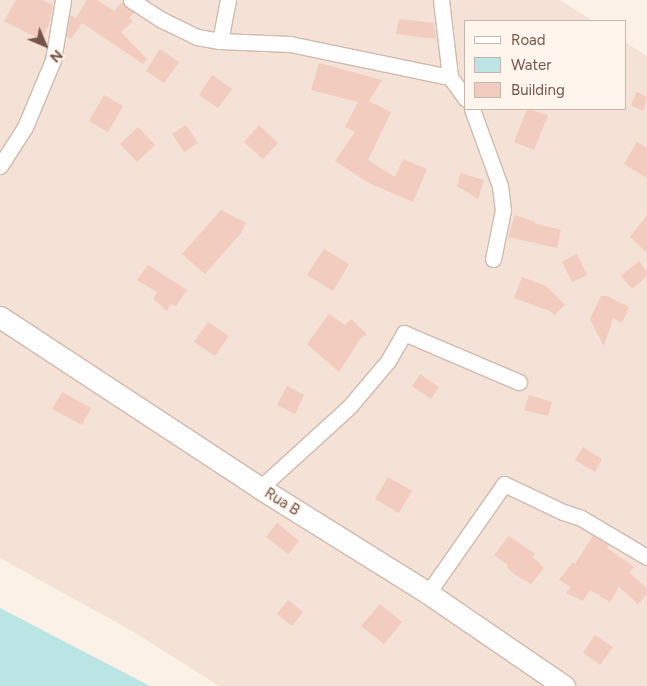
<!DOCTYPE html>
<html>
<head>
<meta charset="utf-8">
<style>
  body { margin:0 }
  #map { position:relative; width:647px; height:686px; overflow:hidden; background:#fcf1e6; font-family:Figtree,sans-serif }
  div>[style] { position:absolute }
  [style*='--x'] { left:calc(var(--x)*1px); top:calc(var(--y)*1px); width:calc(var(--w)*1px); rotate:calc(var(--a)*1deg) }
  .residential>* { inset:0; background:#f3e2d5 }
  .water>* { inset:0; background:#bbe5e5 }
  .building>* { inset:0; background:#f1ccbf }
  .roads { filter:drop-shadow(1px 0 #d0b9af) drop-shadow(-1px 0 #d0b9af) drop-shadow(0 1px #d0b9af) drop-shadow(0 -1px #d0b9af) }
  .street>* { height:15px; margin:-7.5px; padding:0 7.5px; transform-origin:7.5px; border-radius:7.5px; background:#fff }
  .secondary>* { height:21px; margin:-10.5px; padding:0 10.5px; transform-origin:10.5px; border-radius:10.5px; background:#fff }
  span { translate:-50% -50%; white-space:nowrap; text-align:center; line-height:1.15; -webkit-text-stroke:4px #fff5ed; paint-order:stroke }
  .street-label { font-size:15px; color:#75554b }
  .legend { position:absolute; left:464px; top:20px; width:162px; height:90px; box-sizing:border-box; background:#fff5ed; border:1px solid #c8b5ac; margin:0; padding:6px 9px; list-style:none; font-size:15px; color:#75554b }
  .legend li { display:flex; align-items:center; gap:10px; height:25px }
  .legend b { width:25px; border:1px solid #c8b5ac }
  .north { position:absolute; left:20px; top:20px; width:50px; height:50px; -webkit-text-stroke:4px #fff5ed; paint-order:stroke; rotate:135deg; font-size:14px; font-weight:700; line-height:20px; text-align:center; color:#75554b }
  .north::after { content:''; display:block; margin:auto; width:18px; height:22px; background:#75554b; clip-path:polygon(50% 0,100% 100%,50% 72%,0 100%) }
</style>
</head>
<body>
<div id="map">
  <div class="residential">
    <i style="clip-path:polygon(0 0,560px 0,593px 21px,466px 21px,466px 109px,626px 109px,626px 43px,647px 56px,647px 686px,219px 686px,134px 632px,0 558px)"></i>
  </div>
  <div class="water">
    <i style="clip-path:polygon(0 608px,150px 686px,0 686px)"></i>
  </div>
  <div class="building">
    <i style="clip-path:polygon(16px 0,42px 0,53px 5px,49px 25px,41px 40px,4px 21px)"></i>
    <i style="clip-path:polygon(87px 0,97px 0,114px 11px,122px 2px,134px 13px,129px 18px,133px 21px,121px 32px,147px 59px,143px 64px,82px 23px,71px 39px,67px 36px,70px 15px,76px 18px)"></i>
    <i style="clip-path:polygon(399px 19px,434px 23px,436px 39px,396px 34px)"></i>
    <i style="clip-path:polygon(160px 49px,179px 62px,164px 83px,146px 71px)"></i>
    <i style="clip-path:polygon(319px 63px,382px 80px,369px 101px,391px 112px,368px 160px,395px 177px,403px 159px,427px 169px,413px 202px,369px 183px,335px 161px,355px 132px,345px 127px,358px 102px,311px 90px)"></i>
    <i style="clip-path:polygon(212px 75px,232px 89px,218px 108px,199px 95px)"></i>
    <i style="clip-path:polygon(637px 92px,647px 97px,643px 111px,631px 105px)"></i>
    <i style="clip-path:polygon(104px 95px,123px 106px,108px 132px,89px 121px)"></i>
    <i style="clip-path:polygon(527px 109px,548px 115px,534px 150px,514px 142px)"></i>
    <i style="clip-path:polygon(186px 125px,198px 143px,184px 152px,172px 134px)"></i>
    <i style="clip-path:polygon(259px 125px,278px 143px,263px 159px,244px 142px)"></i>
    <i style="clip-path:polygon(138px 127px,155px 145px,137px 162px,120px 144px)"></i>
    <i style="clip-path:polygon(637px 142px,647px 148px,647px 178px,624px 164px)"></i>
    <i style="clip-path:polygon(461px 173px,484px 180px,478px 199px,457px 186px)"></i>
    <i style="clip-path:polygon(221px 210px,246px 223px,241px 233px,205px 274px,182px 254px)"></i>
    <i style="clip-path:polygon(515px 215px,535px 222px,534px 223px,561px 230px,557px 248px,508px 237px)"></i>
    <i style="clip-path:polygon(647px 215px,647px 253px,630px 237px)"></i>
    <i style="clip-path:polygon(324px 249px,349px 264px,333px 291px,307px 275px)"></i>
    <i style="clip-path:polygon(577px 254px,587px 275px,572px 282px,562px 262px)"></i>
    <i style="clip-path:polygon(639px 261px,647px 272px,647px 276px,632px 289px,621px 276px)"></i>
    <i style="clip-path:polygon(148px 265px,187px 290px,176px 306px,171px 304px,167px 311px,153px 299px,157px 292px,137px 280px)"></i>
    <i style="clip-path:polygon(522px 277px,546px 286px,565px 305px,554px 315px,550px 311px,514px 298px)"></i>
    <i style="clip-path:polygon(601px 296px,607px 296px,629px 307px,622px 323px,613px 318px,604px 346px,590px 319px)"></i>
    <i style="clip-path:polygon(329px 314px,345px 325px,351px 319px,367px 334px,360px 339px,339px 372px,307px 344px)"></i>
    <i style="clip-path:polygon(208px 322px,229px 336px,215px 356px,194px 342px)"></i>
    <i style="clip-path:polygon(420px 374px,439px 387px,431px 399px,412px 386px)"></i>
    <i style="clip-path:polygon(287px 386px,304px 395px,295px 414px,277px 405px)"></i>
    <i style="clip-path:polygon(62px 392px,91px 408px,82px 425px,52px 409px)"></i>
    <i style="clip-path:polygon(529px 395px,552px 402px,548px 416px,524px 410px)"></i>
    <i style="clip-path:polygon(583px 447px,602px 459px,595px 472px,575px 460px)"></i>
    <i style="clip-path:polygon(388px 477px,412px 491px,399px 513px,375px 499px)"></i>
    <i style="clip-path:polygon(277px 523px,299px 541px,288px 554px,266px 537px)"></i>
    <i style="clip-path:polygon(509px 536px,535px 554px,533px 557px,544px 568px,531px 584px,514px 574px,507px 567px,508px 565px,494px 555px)"></i>
    <i style="clip-path:polygon(593px 536px,609px 545px,607px 548px,634px 567px,629px 573px,647px 588px,647px 594px,638px 604px,619px 587px,610px 602px,590px 590px,583px 601px,566px 593px,571px 587px,559px 580px,573px 562px,575px 564px)"></i>
    <i style="clip-path:polygon(288px 600px,303px 612px,292px 626px,277px 614px)"></i>
    <i style="clip-path:polygon(380px 604px,402px 622px,384px 644px,361px 626px)"></i>
    <i style="clip-path:polygon(595px 635px,613px 647px,600px 665px,583px 653px)"></i>
  </div>
  <div class="roads">
    <div class="street">
      <i style="--x:131;--y:0;--w:37;--a:33"></i>
      <i style="--x:162;--y:20;--w:39;--a:26"></i>
      <i style="--x:197;--y:37;--w:23;--a:10"></i>
      <i style="--x:220;--y:41;--w:70;--a:2.5"></i>
      <i style="--x:290;--y:44;--w:163;--a:11.7"></i>
      <i style="--x:450;--y:77;--w:27;--a:54"></i>
      <i style="--x:441;--y:0;--w:78;--a:83.3"></i>
      <i style="--x:220;--y:41;--w:42;--a:-79"></i>
      <i style="--x:472;--y:109;--w:82;--a:70"></i>
      <i style="--x:500;--y:186;--w:24;--a:83"></i>
      <i style="--x:503;--y:210;--w:50;--a:101.5"></i>
      <i style="--x:0;--y:166;--w:46;--a:-57.3"></i>
      <i style="--x:25;--y:127;--w:73;--a:-67.3"></i>
      <i style="--x:53;--y:60;--w:61;--a:-80.5"></i>
      <i style="--x:260;--y:488;--w:120;--a:-42.3"></i>
      <i style="--x:349;--y:407;--w:60;--a:-49.7"></i>
      <i style="--x:388;--y:361;--w:32;--a:-60"></i>
      <i style="--x:404;--y:333;--w:125;--a:23.1"></i>
      <i style="--x:428;--y:593;--w:133;--a:-55.1"></i>
      <i style="--x:504;--y:484;--w:65;--a:25.4"></i>
      <i style="--x:563;--y:512;--w:19;--a:18"></i>
      <i style="--x:581;--y:518;--w:77;--a:30.6"></i>
    </div>
    <div class="secondary">
      <i style="--x:0;--y:317;--w:311;--a:33.3"></i>
      <i style="--x:260;--y:488;--w:198;--a:32"></i>
      <i style="--x:428;--y:593;--w:165;--a:34.4"></i>
    </div>
  </div>
  <div class="street-label">
    <span style="left:282px;top:502px;rotate:32deg">Rua B</span>
  </div>
  <ul class="legend">
  <li><b style="height:6px;background:#fff"></b>Road</li>
  <li><b style="height:14px;background:#bbe5e5"></b>Water</li>
  <li><b style="height:14px;background:#f1ccbf"></b>Building</li>
  </ul>
  <div class="north">N</div>
</div>
</body>
</html>
